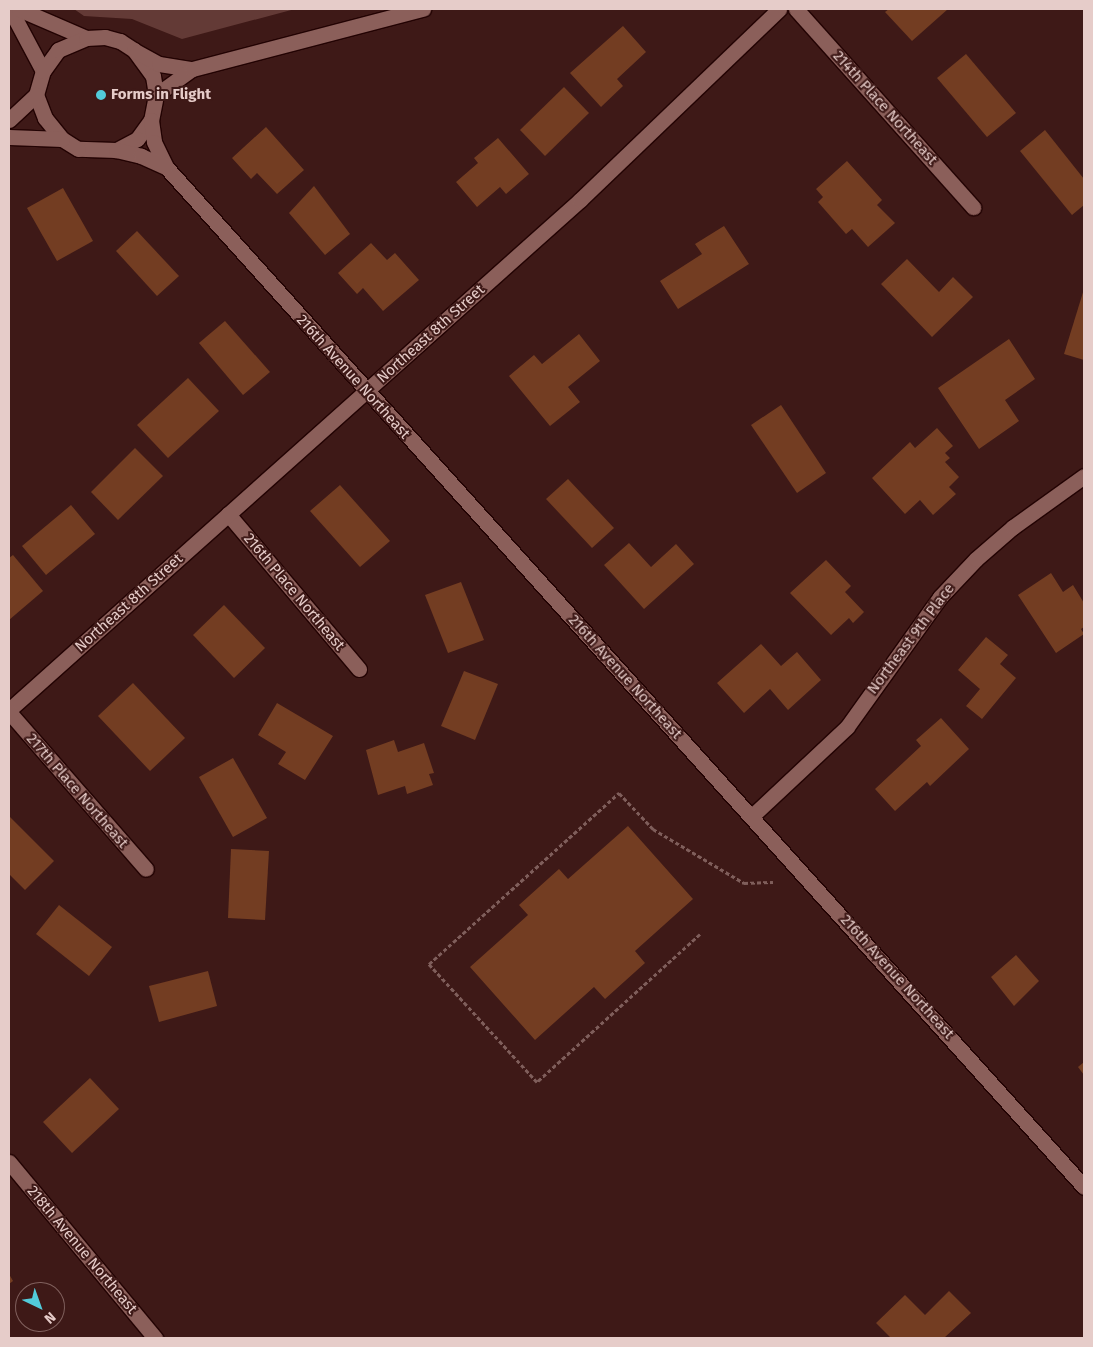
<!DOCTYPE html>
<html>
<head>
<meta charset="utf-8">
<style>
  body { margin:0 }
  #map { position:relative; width:1093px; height:1347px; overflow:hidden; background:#3e1917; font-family:"Fira Sans",sans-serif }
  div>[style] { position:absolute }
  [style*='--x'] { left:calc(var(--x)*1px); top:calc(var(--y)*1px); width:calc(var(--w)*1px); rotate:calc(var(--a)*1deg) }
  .green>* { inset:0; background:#633a36 }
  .building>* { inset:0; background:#733d22 }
  .path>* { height:3px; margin-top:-1.5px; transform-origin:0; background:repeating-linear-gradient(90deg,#7f5e5b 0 4px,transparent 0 6.5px) }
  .roads { filter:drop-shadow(1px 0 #230303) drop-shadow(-1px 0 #230303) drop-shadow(0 1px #230303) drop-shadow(0 -1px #230303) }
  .street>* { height:15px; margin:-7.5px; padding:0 7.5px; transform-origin:7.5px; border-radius:7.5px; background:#8b5f5a }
  .secondary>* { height:15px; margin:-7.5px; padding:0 7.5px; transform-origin:7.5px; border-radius:7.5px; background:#8b5f5a }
  .dots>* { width:14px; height:14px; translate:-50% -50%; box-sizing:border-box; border:2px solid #3e1917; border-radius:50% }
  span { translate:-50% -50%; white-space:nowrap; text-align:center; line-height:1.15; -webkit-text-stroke:4px #3e1917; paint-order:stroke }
  .poi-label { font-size:15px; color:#e6ccc9; font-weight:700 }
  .left { translate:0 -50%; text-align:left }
  .street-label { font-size:15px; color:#e6ccc9 }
  .frame { position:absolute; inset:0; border:10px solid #e6ccc9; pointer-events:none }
  .north { position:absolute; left:15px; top:1282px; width:50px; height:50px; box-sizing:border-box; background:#3e1917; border:1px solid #81615e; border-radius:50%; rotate:138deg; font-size:14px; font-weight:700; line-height:20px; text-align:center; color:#e6ccc9 }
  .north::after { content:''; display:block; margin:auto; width:18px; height:22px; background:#52cbda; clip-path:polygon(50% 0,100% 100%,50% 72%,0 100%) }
</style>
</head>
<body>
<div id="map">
  <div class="green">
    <i style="clip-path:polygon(74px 9px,295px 9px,182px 39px,132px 19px,84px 16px)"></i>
  </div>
  <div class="building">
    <i style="clip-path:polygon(889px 9px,948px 9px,912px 41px,885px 12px)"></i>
    <i style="clip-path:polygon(623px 26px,646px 52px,617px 79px,623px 86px,601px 107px,570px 73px)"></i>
    <i style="clip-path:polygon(966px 54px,1016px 113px,987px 137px,937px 78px)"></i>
    <i style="clip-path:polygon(564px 87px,589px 113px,545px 156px,520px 130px)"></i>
    <i style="clip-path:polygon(266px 127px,304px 170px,277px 194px,257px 173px,251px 179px,232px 158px)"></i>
    <i style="clip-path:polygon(1045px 130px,1084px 179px,1084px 205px,1072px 215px,1020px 151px)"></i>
    <i style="clip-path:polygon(498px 138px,529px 174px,506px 194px,500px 187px,477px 207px,456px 182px,478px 163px,474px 158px)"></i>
    <i style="clip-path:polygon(847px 161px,882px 200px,877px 205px,895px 223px,868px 247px,852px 229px,846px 234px,818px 202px,823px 197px,816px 189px)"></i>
    <i style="clip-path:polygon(314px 186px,350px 234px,325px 255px,289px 213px)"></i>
    <i style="clip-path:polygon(63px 188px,93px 241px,57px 261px,27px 208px)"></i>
    <i style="clip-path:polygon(724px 226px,749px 264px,678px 309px,660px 281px,702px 254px,695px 244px)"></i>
    <i style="clip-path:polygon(137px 231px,179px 276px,157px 296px,116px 251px)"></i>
    <i style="clip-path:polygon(371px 243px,387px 260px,395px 253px,419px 280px,383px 311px,363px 288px,357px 294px,338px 273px)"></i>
    <i style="clip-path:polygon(907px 259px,939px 292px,953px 277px,973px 297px,932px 337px,881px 284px)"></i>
    <i style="clip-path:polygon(1084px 289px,1084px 360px,1064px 354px)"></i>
    <i style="clip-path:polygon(225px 321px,270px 372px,243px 395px,199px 343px)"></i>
    <i style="clip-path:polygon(579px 334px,600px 361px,568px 387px,580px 402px,550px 426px,509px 376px,534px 355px,542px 364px)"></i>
    <i style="clip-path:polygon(1009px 339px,1035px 379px,1005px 400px,1019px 421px,979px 449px,938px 388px)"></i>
    <i style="clip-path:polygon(188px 378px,219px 411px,168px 458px,137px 425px)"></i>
    <i style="clip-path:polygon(781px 405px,826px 473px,797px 493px,751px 425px)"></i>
    <i style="clip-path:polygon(937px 428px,953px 446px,945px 453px,950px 458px,945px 462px,959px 477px,949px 487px,956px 494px,933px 515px,920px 500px,905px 514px,872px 478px,910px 442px,915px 448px)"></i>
    <i style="clip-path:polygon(135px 448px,163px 476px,118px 520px,91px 492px)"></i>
    <i style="clip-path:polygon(568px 479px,614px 528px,592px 548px,546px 499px)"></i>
    <i style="clip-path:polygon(340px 485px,390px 541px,360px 567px,310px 511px)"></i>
    <i style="clip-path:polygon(71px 505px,95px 534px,46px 575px,22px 546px)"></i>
    <i style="clip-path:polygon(629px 543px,651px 567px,676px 544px,694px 564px,644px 609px,604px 565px)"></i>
    <i style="clip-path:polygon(13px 555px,43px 591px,9px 620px,9px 558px)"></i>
    <i style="clip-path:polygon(826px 560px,851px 586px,845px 592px,864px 612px,853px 623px,849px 618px,831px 635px,790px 593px)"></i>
    <i style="clip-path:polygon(1051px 573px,1063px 592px,1073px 585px,1084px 603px,1084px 627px,1081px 629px,1084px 634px,1056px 653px,1018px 595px)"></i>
    <i style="clip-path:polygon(461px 582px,484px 640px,448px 653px,425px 595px)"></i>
    <i style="clip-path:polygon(224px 605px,265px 648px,234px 678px,193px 635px)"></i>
    <i style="clip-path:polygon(986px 637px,1008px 655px,1000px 664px,1016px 678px,982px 719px,966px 706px,980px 689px,958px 670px)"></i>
    <i style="clip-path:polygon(761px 644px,781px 666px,797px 652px,821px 680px,788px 710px,770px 689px,744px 713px,717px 683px)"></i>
    <i style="clip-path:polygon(464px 671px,498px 684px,475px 740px,441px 726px)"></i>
    <i style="clip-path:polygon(133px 683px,185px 738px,150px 771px,98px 716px)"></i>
    <i style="clip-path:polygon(277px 703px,333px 736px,305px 780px,278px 764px,286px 752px,258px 735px)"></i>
    <i style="clip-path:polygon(941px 718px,969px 749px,930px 786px,927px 782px,895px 811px,875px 789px,921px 746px,916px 740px)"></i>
    <i style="clip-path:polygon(394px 740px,398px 752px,424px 743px,434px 773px,429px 774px,433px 785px,407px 794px,405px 786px,378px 795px,366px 750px)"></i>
    <i style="clip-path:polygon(233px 758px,267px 818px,233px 837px,199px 777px)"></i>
    <i style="clip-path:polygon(9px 816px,54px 861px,25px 890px,9px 874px)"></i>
    <i style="clip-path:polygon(628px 826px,693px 899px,635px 951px,645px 963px,605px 999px,594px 987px,535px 1040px,470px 967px,528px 915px,519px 905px,559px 869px,568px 879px)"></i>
    <i style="clip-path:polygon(231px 849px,269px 851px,265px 920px,228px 918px)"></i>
    <i style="clip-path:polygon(59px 905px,112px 947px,89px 976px,36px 934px)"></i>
    <i style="clip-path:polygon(1016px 955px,1039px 981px,1014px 1006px,991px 977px)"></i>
    <i style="clip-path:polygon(208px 971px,217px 1006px,159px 1022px,149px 986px)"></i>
    <i style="clip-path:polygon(1084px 1062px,1084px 1075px,1078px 1067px)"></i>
    <i style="clip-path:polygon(90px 1078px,119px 1109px,72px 1153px,43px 1122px)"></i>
    <i style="clip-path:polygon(9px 1274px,13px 1281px,9px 1284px)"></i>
    <i style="clip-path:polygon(949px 1291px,971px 1313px,944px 1338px,891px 1338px,876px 1323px,905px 1295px,925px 1315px)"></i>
  </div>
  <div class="path">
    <i style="--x:700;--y:934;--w:220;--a:137.8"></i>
    <i style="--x:537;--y:1082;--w:160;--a:-132.5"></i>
    <i style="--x:429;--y:964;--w:256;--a:-42"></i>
    <i style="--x:619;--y:793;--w:50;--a:46.6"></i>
    <i style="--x:653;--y:829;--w:106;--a:30.7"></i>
    <i style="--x:744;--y:883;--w:29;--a:-2"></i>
  </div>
  <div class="roads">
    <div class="street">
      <i style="--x:796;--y:9;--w:266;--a:48.2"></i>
      <i style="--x:228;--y:514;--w:203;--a:49.8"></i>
      <i style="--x:9;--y:710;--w:766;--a:-41.77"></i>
      <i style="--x:580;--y:200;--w:276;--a:-43.8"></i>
      <i style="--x:9;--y:712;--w:208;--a:48.9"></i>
      <i style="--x:752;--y:816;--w:130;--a:-43.1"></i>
      <i style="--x:847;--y:727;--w:160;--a:-54.4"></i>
      <i style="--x:940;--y:597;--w:52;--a:-46.5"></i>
      <i style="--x:976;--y:559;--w:49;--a:-40.9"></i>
      <i style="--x:1013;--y:527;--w:87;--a:-35.7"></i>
      <i style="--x:9;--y:1162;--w:229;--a:50.3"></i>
    </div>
    <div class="secondary">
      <i style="--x:10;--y:9;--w:70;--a:62"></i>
      <i style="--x:19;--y:9;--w:73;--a:23.4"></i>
      <i style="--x:105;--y:37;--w:16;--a:15"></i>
      <i style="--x:120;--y:41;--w:17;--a:33"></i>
      <i style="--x:134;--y:50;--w:32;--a:54"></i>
      <i style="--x:153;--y:76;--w:19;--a:81"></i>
      <i style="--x:156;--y:95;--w:25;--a:101"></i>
      <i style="--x:151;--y:120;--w:24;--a:126"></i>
      <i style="--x:137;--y:139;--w:24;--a:152"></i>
      <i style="--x:116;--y:150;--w:38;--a:-178"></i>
      <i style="--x:78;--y:149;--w:19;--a:-148"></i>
      <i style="--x:62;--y:139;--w:27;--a:-129"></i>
      <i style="--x:45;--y:118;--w:25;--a:-111"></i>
      <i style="--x:36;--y:95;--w:25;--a:-74"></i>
      <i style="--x:43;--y:71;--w:26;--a:-54"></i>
      <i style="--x:58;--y:50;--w:30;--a:-23"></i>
      <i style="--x:86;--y:38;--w:19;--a:-3"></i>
      <i style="--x:137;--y:52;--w:25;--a:29"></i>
      <i style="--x:159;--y:64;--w:33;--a:9"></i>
      <i style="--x:156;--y:95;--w:44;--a:-35.8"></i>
      <i style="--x:192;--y:69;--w:239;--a:-14.6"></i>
      <i style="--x:9;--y:120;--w:37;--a:-43"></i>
      <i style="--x:151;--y:120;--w:22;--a:82"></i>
      <i style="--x:154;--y:142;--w:28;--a:64"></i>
      <i style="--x:166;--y:167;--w:1372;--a:48.01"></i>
      <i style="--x:9;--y:137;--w:53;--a:2.2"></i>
      <i style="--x:116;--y:150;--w:26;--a:13"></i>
      <i style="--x:141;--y:156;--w:27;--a:24"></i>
    </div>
  </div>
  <div class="dots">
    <i style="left:101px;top:95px;background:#52cbda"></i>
  </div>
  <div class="poi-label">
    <span class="left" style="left:111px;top:95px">Forms in Flight</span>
  </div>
  <div class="street-label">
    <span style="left:885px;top:108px;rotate:48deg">214th Place Northeast</span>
    <span style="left:431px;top:334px;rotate:-42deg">Northeast 8th Street</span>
    <span style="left:353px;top:377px;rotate:48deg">216th Avenue Northeast</span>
    <span style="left:294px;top:592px;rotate:50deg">216th Place Northeast</span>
    <span style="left:129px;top:603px;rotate:-42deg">Northeast 8th Street</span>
    <span style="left:911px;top:639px;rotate:-53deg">Northeast 9th Place</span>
    <span style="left:625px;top:677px;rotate:48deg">216th Avenue Northeast</span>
    <span style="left:77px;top:791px;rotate:49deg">217th Place Northeast</span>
    <span style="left:897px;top:977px;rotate:48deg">216th Avenue Northeast</span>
    <span style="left:82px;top:1250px;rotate:50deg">218th Avenue Northeast</span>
  </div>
  <div class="frame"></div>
  <div class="north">N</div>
</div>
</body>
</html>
